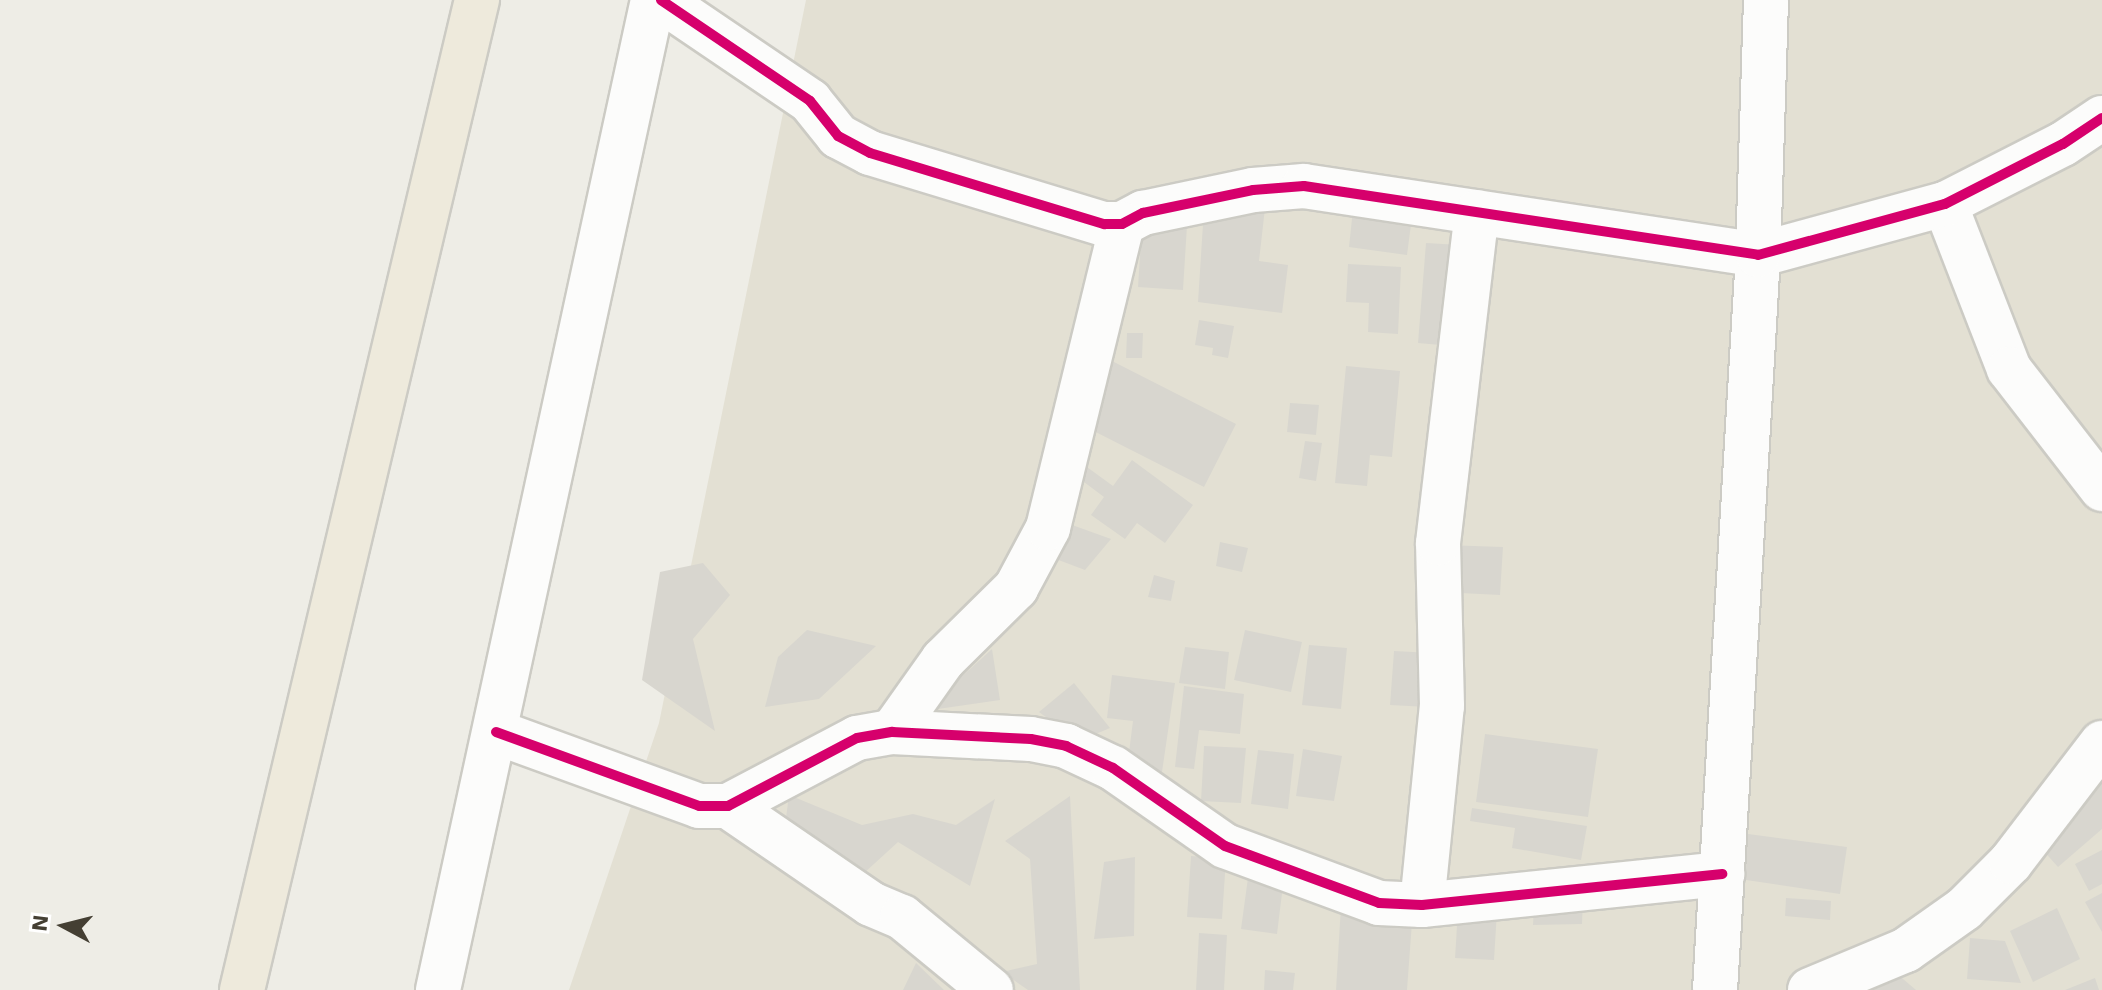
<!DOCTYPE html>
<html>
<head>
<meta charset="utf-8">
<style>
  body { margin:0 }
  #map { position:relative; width:2102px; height:990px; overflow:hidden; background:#eeede6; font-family:"Work Sans",sans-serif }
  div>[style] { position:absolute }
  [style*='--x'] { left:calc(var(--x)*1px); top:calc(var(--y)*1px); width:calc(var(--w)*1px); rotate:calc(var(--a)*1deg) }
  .residential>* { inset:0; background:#e3e0d3 }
  .building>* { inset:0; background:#d8d6cf }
  .roads { filter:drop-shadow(2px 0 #cccbc4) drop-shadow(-2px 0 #cccbc4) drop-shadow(0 2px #cccbc4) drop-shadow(0 -2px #cccbc4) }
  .minor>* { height:44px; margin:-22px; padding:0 22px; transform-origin:22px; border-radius:22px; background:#fcfcfb }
  .tertiary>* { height:44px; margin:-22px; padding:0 22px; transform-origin:22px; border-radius:22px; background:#fcfcfb }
  .trunk>* { height:44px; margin:-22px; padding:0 22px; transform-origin:22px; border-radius:22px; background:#eeeadc }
  .cycleway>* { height:10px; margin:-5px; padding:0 5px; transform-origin:5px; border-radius:5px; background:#d6006c }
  span { translate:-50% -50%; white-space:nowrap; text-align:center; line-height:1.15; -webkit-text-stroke:8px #fff; paint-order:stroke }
  .north { position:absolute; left:24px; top:886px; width:80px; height:80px; -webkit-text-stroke:6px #fff; paint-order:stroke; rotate:277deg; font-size:22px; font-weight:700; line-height:32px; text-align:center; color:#443f33 }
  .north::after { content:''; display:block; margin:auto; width:28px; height:36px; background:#443f33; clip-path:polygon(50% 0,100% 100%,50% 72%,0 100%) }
</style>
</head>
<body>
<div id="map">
  <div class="residential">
    <i style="clip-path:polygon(806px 0,2102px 0,2102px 990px,569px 990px,659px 723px)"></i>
  </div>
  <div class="building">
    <i style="clip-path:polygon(1265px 208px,1259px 261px,1288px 265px,1282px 313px,1198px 302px,1204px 209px)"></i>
    <i style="clip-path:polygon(1353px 209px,1412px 217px,1407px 255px,1349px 247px)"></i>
    <i style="clip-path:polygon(1188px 210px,1183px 290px,1138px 287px,1142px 224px)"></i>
    <i style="clip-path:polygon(1426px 243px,1460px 245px,1452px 346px,1418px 343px)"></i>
    <i style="clip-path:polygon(1348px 264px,1401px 267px,1398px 334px,1368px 332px,1369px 303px,1346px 302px)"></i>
    <i style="clip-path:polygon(1199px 320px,1234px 326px,1228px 358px,1212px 355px,1213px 348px,1195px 345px)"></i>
    <i style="clip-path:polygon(1127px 333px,1143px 333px,1142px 358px,1126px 358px)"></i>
    <i style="clip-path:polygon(1112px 361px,1236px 424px,1204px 487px,1080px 424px)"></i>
    <i style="clip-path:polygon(1346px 366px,1400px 371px,1392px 457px,1370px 455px,1367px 486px,1335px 483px)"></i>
    <i style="clip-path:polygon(1290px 403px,1319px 405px,1316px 435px,1287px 432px)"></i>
    <i style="clip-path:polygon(1305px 441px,1322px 443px,1316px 481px,1299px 478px)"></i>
    <i style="clip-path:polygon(1132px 460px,1193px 505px,1165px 543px,1137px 523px,1125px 539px,1091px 515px,1104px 497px,1072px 473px,1080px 462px,1113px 486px)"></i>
    <i style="clip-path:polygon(1061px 521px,1111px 539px,1085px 570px,1048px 556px)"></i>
    <i style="clip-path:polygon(1220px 542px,1248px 548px,1242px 572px,1216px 566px)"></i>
    <i style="clip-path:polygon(1444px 545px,1503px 547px,1500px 595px,1441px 592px)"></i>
    <i style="clip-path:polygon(703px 563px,730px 595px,693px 639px,715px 731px,642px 680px,660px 572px)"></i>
    <i style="clip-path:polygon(1154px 575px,1175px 581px,1171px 601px,1148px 597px)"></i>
    <i style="clip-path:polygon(807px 630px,876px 646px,819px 699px,765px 707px,778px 657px)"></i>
    <i style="clip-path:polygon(1245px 630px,1302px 642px,1291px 692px,1234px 680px)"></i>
    <i style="clip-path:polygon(1309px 645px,1347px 648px,1341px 709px,1302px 705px)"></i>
    <i style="clip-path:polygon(1185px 647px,1229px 652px,1225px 689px,1179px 683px)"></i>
    <i style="clip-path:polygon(992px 649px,1000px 700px,924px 711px)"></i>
    <i style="clip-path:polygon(1394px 651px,1432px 653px,1428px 707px,1390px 705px)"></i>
    <i style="clip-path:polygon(1112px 675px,1175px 683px,1162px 772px,1127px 768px,1133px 721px,1107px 718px)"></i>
    <i style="clip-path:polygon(1074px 683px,1110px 728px,1079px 741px,1039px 712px)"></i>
    <i style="clip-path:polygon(1184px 686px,1244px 694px,1240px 734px,1199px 730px,1194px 769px,1175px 767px)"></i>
    <i style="clip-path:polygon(1485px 734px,1598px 749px,1588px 817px,1476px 802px)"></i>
    <i style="clip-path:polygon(1204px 746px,1246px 748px,1241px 803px,1201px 801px)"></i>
    <i style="clip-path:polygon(1303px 749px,1342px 756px,1334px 801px,1296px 796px)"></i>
    <i style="clip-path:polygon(1258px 750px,1294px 754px,1288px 809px,1251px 804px)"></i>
    <i style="clip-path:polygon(2102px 776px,2102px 829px,2058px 867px,2032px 838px)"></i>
    <i style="clip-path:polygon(789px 795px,862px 825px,913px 814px,956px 825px,995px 799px,970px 886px,898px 842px,863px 874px,786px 818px)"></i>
    <i style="clip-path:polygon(1070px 796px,1080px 990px,1028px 990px,1002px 972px,1037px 964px,1030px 859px,1005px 841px)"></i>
    <i style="clip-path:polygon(1472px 808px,1587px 826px,1581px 860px,1512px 848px,1515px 828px,1470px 821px)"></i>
    <i style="clip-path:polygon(1733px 832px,1847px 847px,1840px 894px,1726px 877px)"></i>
    <i style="clip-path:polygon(2102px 850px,2102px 884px,2089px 891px,2075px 864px)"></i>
    <i style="clip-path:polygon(1191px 856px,1226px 859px,1222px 919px,1187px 917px)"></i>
    <i style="clip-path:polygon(1135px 857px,1134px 936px,1094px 939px,1104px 862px)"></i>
    <i style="clip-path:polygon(1250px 863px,1284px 877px,1277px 934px,1241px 929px)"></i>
    <i style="clip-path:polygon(2102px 893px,2102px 932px,2085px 902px)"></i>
    <i style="clip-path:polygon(1786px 898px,1831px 901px,1830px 920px,1785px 916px)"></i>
    <i style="clip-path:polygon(1583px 899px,1582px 924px,1533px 925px,1534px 904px)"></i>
    <i style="clip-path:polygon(1341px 905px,1413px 909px,1407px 990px,1336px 990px)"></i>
    <i style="clip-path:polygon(2057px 908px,2080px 959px,2033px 982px,2010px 931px)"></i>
    <i style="clip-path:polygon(1458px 909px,1497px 912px,1494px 960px,1455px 958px)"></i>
    <i style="clip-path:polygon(1199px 933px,1227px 935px,1224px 990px,1196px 990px)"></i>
    <i style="clip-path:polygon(1970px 938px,2005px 941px,2021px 983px,1967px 979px)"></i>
    <i style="clip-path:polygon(916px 963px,944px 990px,903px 990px)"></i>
    <i style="clip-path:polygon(1889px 967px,1916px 990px,1869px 990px)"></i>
    <i style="clip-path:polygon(1265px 970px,1295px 973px,1293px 990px,1264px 990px)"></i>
    <i style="clip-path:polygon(2095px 978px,2099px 990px,2065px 990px)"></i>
  </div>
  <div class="roads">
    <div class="minor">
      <i style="--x:661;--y:0;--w:180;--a:34.1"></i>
      <i style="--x:810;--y:101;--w:45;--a:51.3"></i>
      <i style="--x:838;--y:136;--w:36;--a:28"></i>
      <i style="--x:870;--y:153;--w:245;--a:16.9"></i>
      <i style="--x:1104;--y:224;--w:18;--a:0"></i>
      <i style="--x:1122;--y:224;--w:24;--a:-28"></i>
      <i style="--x:1143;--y:213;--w:112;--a:-11.8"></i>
      <i style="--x:1253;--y:190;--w:51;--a:-4.5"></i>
      <i style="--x:1304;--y:186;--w:459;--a:8.6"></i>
      <i style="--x:1945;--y:204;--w:177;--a:68.8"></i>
      <i style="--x:2009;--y:369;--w:152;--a:52.2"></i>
      <i style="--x:496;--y:732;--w:216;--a:20"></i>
      <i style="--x:699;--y:806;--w:29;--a:0"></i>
      <i style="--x:728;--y:806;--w:146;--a:-27.8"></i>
      <i style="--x:857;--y:738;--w:36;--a:-10"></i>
      <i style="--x:892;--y:732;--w:139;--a:2.9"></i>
      <i style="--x:1031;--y:739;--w:36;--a:11"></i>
      <i style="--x:1066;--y:746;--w:52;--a:25.1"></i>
      <i style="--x:1113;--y:768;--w:136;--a:34.9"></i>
      <i style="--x:1225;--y:846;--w:164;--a:20.3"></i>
      <i style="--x:1379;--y:903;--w:43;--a:2.7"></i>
      <i style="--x:1422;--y:905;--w:302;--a:-5.9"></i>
      <i style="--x:892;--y:732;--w:88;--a:-54.7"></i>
      <i style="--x:943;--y:660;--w:103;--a:-44.6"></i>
      <i style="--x:1016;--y:588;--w:68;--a:-61.9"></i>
      <i style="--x:1048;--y:528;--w:313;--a:-76.3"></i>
      <i style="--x:728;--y:806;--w:173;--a:34.4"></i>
      <i style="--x:871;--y:904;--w:34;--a:23"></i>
      <i style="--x:902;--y:917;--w:115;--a:39.4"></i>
      <i style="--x:1422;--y:905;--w:200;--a:-84.3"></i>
      <i style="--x:1442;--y:706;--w:163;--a:-91.4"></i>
      <i style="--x:1438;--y:543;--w:333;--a:-83.3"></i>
      <i style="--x:438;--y:990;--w:1013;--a:-77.75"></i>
      <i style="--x:1810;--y:990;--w:104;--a:-22.6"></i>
      <i style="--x:1906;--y:950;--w:71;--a:-35.3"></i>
      <i style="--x:1964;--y:909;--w:66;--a:-45"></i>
      <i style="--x:2011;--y:862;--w:150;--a:-52.6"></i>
    </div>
    <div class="tertiary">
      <i style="--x:1758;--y:255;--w:194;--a:-15.3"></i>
      <i style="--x:1945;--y:204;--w:132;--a:-27"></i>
      <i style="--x:2063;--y:144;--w:47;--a:-33.7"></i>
      <i style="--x:1715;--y:990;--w:736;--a:-86.65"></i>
      <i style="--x:1758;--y:255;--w:255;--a:-88.2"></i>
    </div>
    <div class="trunk">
      <i style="--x:242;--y:990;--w:1018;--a:-76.65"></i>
    </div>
  </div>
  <div class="cycleway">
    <i style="--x:661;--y:0;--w:180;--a:34.1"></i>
    <i style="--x:810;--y:101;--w:45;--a:51.3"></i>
    <i style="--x:838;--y:136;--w:36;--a:28"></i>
    <i style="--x:870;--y:153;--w:245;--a:16.9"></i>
    <i style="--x:1104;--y:224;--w:18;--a:0"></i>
    <i style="--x:1122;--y:224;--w:24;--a:-28"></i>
    <i style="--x:1143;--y:213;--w:112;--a:-11.8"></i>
    <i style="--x:1253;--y:190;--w:51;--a:-4.5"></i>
    <i style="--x:1304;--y:186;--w:459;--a:8.6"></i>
    <i style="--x:1758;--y:255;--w:194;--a:-15.3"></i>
    <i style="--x:1945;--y:204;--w:132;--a:-27"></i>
    <i style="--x:2063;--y:144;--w:47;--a:-33.7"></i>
    <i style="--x:496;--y:732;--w:216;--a:20"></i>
    <i style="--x:699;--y:806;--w:29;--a:0"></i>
    <i style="--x:728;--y:806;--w:146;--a:-27.8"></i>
    <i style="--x:857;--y:738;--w:36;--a:-10"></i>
    <i style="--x:892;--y:732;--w:139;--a:2.9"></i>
    <i style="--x:1031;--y:739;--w:36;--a:11"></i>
    <i style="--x:1066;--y:746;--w:52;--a:25.1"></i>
    <i style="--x:1113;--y:768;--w:136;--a:34.9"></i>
    <i style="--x:1225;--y:846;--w:164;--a:20.3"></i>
    <i style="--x:1379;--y:903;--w:43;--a:2.7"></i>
    <i style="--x:1422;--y:905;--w:302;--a:-5.9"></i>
  </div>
  <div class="north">N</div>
</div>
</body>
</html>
